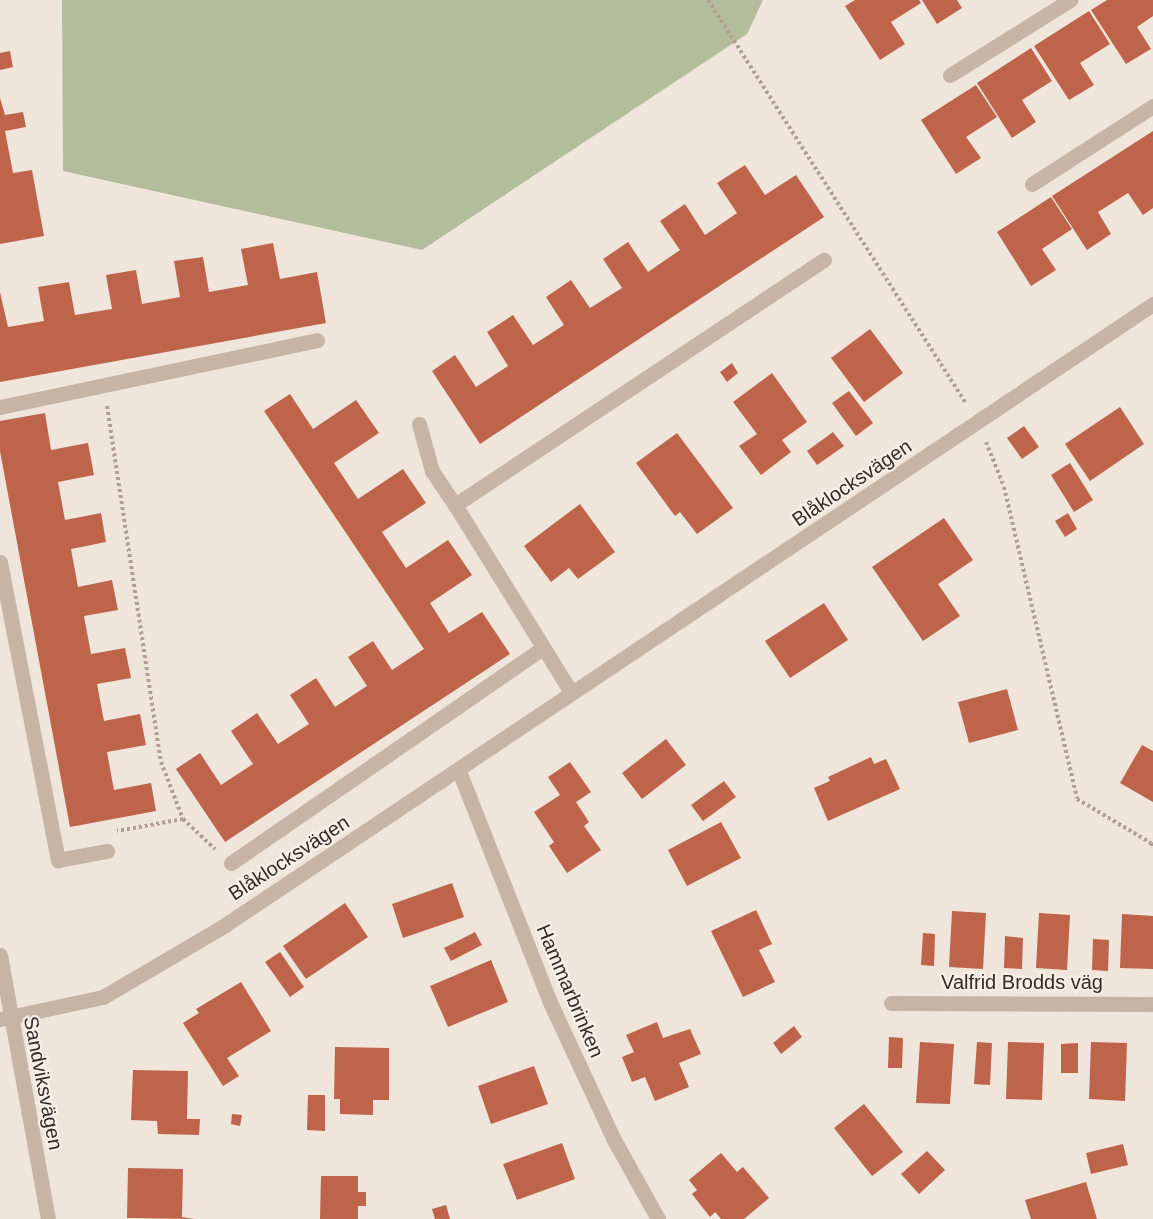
<!DOCTYPE html>
<html>
<head>
<meta charset="utf-8">
<style>
  body { margin:0 }
  #map { position:relative; width:1153px; height:1219px; overflow:hidden; background:#efe5da; font-family:Helvetica,sans-serif }
  div>[style] { position:absolute }
  [style*='--x'] { left:calc(var(--x)*1px); top:calc(var(--y)*1px); width:calc(var(--w)*1px); rotate:calc(var(--a)*1deg) }
  .green>* { inset:0; background:#b3bd9c }
  .building>* { inset:0; background:#bd644b }
  .path>* { height:4px; margin-top:-2px; transform-origin:0; background:repeating-linear-gradient(90deg,#b29f92 0 3px,transparent 0 6px) }
  .lane>* { height:15px; margin:-7.5px; padding:0 7.5px; transform-origin:7.5px; border-radius:7.5px; background:#c6b5a7 }
  .street>* { height:15px; margin:-7.5px; padding:0 7.5px; transform-origin:7.5px; border-radius:7.5px; background:#c6b5a7 }
  span { translate:-50% -50%; white-space:nowrap; text-align:center; line-height:1.15; -webkit-text-stroke:4.5px #f8efe6; paint-order:stroke }
  .street-label { font-size:20px; color:#342b27 }
</style>
</head>
<body>
<div id="map">
  <div class="green">
    <i style="clip-path:polygon(62px 0,763px 0,747px 34px,422px 250px,63px 171px)"></i>
  </div>
  <div class="building">
    <i style="clip-path:polygon(855px 0,919px 0,921px 3px,891px 22px,905px 44px,880px 60px,845px 6px)"></i>
    <i style="clip-path:polygon(922px 0,957px 0,962px 8px,937px 24px)"></i>
    <i style="clip-path:polygon(1107px 0,1153px 0,1153px 16px,1137px 27px,1151px 49px,1126px 64px,1091px 10px)"></i>
    <i style="clip-path:polygon(1089px 11px,1110px 44px,1080px 63px,1094px 85px,1069px 100px,1034px 46px)"></i>
    <i style="clip-path:polygon(1031px 48px,1052px 81px,1022px 100px,1036px 122px,1012px 138px,977px 83px)"></i>
    <i style="clip-path:polygon(10px 51px,13px 67px,0 70px,0 53px)"></i>
    <i style="clip-path:polygon(976px 85px,997px 117px,966px 137px,981px 158px,956px 174px,921px 120px)"></i>
    <i style="clip-path:polygon(0 98px,5px 115px,23px 112px,26px 127px,5px 131px,13px 173px,32px 170px,44px 236px,0 244px)"></i>
    <i style="clip-path:polygon(1153px 131px,1153px 208px,1143px 215px,1128px 193px,1098px 212px,1111px 234px,1087px 250px,1052px 196px)"></i>
    <i style="clip-path:polygon(745px 165px,765px 195px,796px 175px,824px 217px,480px 444px,432px 371px,455px 355px,476px 387px,508px 366px,487px 332px,513px 315px,533px 345px,564px 325px,546px 297px,571px 280px,590px 308px,622px 288px,603px 259px,628px 242px,648px 272px,680px 250px,660px 221px,685px 204px,705px 235px,737px 213px,717px 183px)"></i>
    <i style="clip-path:polygon(1051px 197px,1072px 229px,1042px 249px,1056px 270px,1031px 286px,997px 232px)"></i>
    <i style="clip-path:polygon(273px 243px,280px 279px,317px 272px,326px 323px,0 382px,0 292px,8px 327px,44px 321px,38px 287px,69px 282px,75px 315px,112px 309px,106px 275px,136px 270px,142px 304px,180px 297px,174px 261px,203px 257px,209px 292px,248px 285px,241px 249px)"></i>
    <i style="clip-path:polygon(870px 329px,903px 373px,864px 402px,831px 358px)"></i>
    <i style="clip-path:polygon(732px 363px,738px 373px,727px 382px,720px 372px)"></i>
    <i style="clip-path:polygon(772px 373px,807px 422px,782px 440px,791px 452px,761px 475px,739px 446px,757px 434px,733px 402px)"></i>
    <i style="clip-path:polygon(849px 391px,873px 423px,856px 436px,832px 403px)"></i>
    <i style="clip-path:polygon(290px 394px,313px 429px,356px 400px,379px 433px,334px 463px,358px 499px,403px 469px,426px 503px,382px 532px,406px 568px,448px 540px,472px 575px,430px 603px,449px 633px,482px 612px,510px 654px,225px 842px,176px 769px,200px 753px,221px 785px,253px 764px,231px 731px,257px 713px,278px 744px,309px 724px,290px 695px,316px 678px,335px 707px,367px 686px,348px 657px,373px 641px,392px 670px,424px 649px,264px 411px)"></i>
    <i style="clip-path:polygon(1120px 407px,1144px 444px,1090px 481px,1065px 444px)"></i>
    <i style="clip-path:polygon(45px 413px,51px 450px,88px 443px,94px 475px,58px 482px,65px 520px,101px 513px,106px 542px,71px 549px,78px 587px,112px 580px,118px 610px,84px 616px,91px 654px,125px 648px,131px 678px,97px 684px,104px 721px,140px 714px,146px 745px,107px 752px,114px 790px,151px 783px,156px 811px,70px 827px,0 451px,0 421px)"></i>
    <i style="clip-path:polygon(1024px 426px,1039px 447px,1022px 459px,1007px 438px)"></i>
    <i style="clip-path:polygon(833px 432px,844px 446px,817px 465px,807px 451px)"></i>
    <i style="clip-path:polygon(677px 433px,733px 508px,697px 534px,680px 512px,675px 516px,636px 463px)"></i>
    <i style="clip-path:polygon(1070px 463px,1093px 500px,1074px 512px,1051px 475px)"></i>
    <i style="clip-path:polygon(580px 504px,615px 552px,578px 579px,569px 568px,551px 582px,524px 546px)"></i>
    <i style="clip-path:polygon(1068px 513px,1077px 529px,1065px 537px,1055px 521px)"></i>
    <i style="clip-path:polygon(944px 518px,973px 560px,938px 584px,960px 616px,923px 641px,872px 567px)"></i>
    <i style="clip-path:polygon(824px 603px,848px 640px,790px 678px,765px 641px)"></i>
    <i style="clip-path:polygon(1007px 689px,1018px 730px,969px 743px,958px 702px)"></i>
    <i style="clip-path:polygon(666px 739px,686px 765px,642px 799px,622px 773px)"></i>
    <i style="clip-path:polygon(1142px 745px,1153px 751px,1153px 802px,1120px 783px)"></i>
    <i style="clip-path:polygon(871px 757px,874px 764px,886px 759px,900px 789px,828px 821px,814px 788px,830px 781px,828px 777px)"></i>
    <i style="clip-path:polygon(570px 762px,591px 792px,576px 802px,589px 822px,584px 826px,601px 850px,567px 873px,549px 846px,554px 842px,534px 812px,560px 795px,548px 777px)"></i>
    <i style="clip-path:polygon(724px 781px,736px 797px,703px 821px,691px 805px)"></i>
    <i style="clip-path:polygon(721px 822px,741px 858px,687px 886px,668px 850px)"></i>
    <i style="clip-path:polygon(452px 883px,464px 917px,403px 938px,392px 904px)"></i>
    <i style="clip-path:polygon(345px 903px,368px 937px,306px 979px,283px 946px)"></i>
    <i style="clip-path:polygon(756px 910px,772px 944px,759px 950px,775px 982px,743px 997px,711px 931px)"></i>
    <i style="clip-path:polygon(952px 911px,986px 913px,983px 969px,949px 967px)"></i>
    <i style="clip-path:polygon(1039px 913px,1070px 915px,1067px 970px,1036px 968px)"></i>
    <i style="clip-path:polygon(1122px 914px,1153px 916px,1153px 969px,1120px 968px)"></i>
    <i style="clip-path:polygon(475px 932px,482px 945px,451px 961px,444px 948px)"></i>
    <i style="clip-path:polygon(923px 933px,935px 934px,934px 966px,921px 965px)"></i>
    <i style="clip-path:polygon(1005px 936px,1023px 938px,1022px 969px,1004px 968px)"></i>
    <i style="clip-path:polygon(1093px 939px,1109px 940px,1108px 971px,1092px 970px)"></i>
    <i style="clip-path:polygon(280px 952px,304px 987px,290px 997px,265px 962px)"></i>
    <i style="clip-path:polygon(491px 960px,508px 1002px,448px 1027px,430px 986px)"></i>
    <i style="clip-path:polygon(241px 982px,271px 1031px,227px 1058px,239px 1076px,223px 1086px,183px 1023px,199px 1013px,196px 1009px)"></i>
    <i style="clip-path:polygon(657px 1022px,663px 1038px,690px 1029px,701px 1054px,679px 1063px,689px 1087px,655px 1101px,645px 1077px,632px 1082px,622px 1057px,634px 1052px,626px 1035px)"></i>
    <i style="clip-path:polygon(794px 1026px,802px 1037px,781px 1054px,773px 1043px)"></i>
    <i style="clip-path:polygon(889px 1037px,903px 1038px,902px 1068px,888px 1068px)"></i>
    <i style="clip-path:polygon(920px 1042px,954px 1044px,950px 1104px,916px 1103px)"></i>
    <i style="clip-path:polygon(977px 1042px,992px 1043px,990px 1085px,974px 1084px)"></i>
    <i style="clip-path:polygon(1008px 1042px,1044px 1043px,1042px 1100px,1006px 1099px)"></i>
    <i style="clip-path:polygon(1091px 1042px,1127px 1043px,1125px 1101px,1089px 1099px)"></i>
    <i style="clip-path:polygon(1078px 1043px,1078px 1073px,1061px 1073px,1061px 1044px)"></i>
    <i style="clip-path:polygon(335px 1047px,389px 1048px,389px 1100px,373px 1100px,373px 1115px,340px 1114px,340px 1099px,334px 1099px)"></i>
    <i style="clip-path:polygon(534px 1066px,548px 1104px,491px 1124px,478px 1086px)"></i>
    <i style="clip-path:polygon(133px 1070px,188px 1071px,187px 1119px,200px 1119px,199px 1135px,158px 1134px,157px 1121px,131px 1120px)"></i>
    <i style="clip-path:polygon(308px 1095px,325px 1095px,325px 1131px,307px 1130px)"></i>
    <i style="clip-path:polygon(864px 1104px,903px 1152px,872px 1176px,834px 1128px)"></i>
    <i style="clip-path:polygon(232px 1114px,242px 1115px,240px 1126px,231px 1124px)"></i>
    <i style="clip-path:polygon(562px 1143px,575px 1179px,517px 1200px,503px 1164px)"></i>
    <i style="clip-path:polygon(1123px 1144px,1128px 1165px,1091px 1174px,1086px 1153px)"></i>
    <i style="clip-path:polygon(927px 1151px,945px 1170px,919px 1194px,901px 1174px)"></i>
    <i style="clip-path:polygon(721px 1153px,737px 1172px,743px 1167px,769px 1198px,744px 1219px,721px 1219px,715px 1212px,710px 1217px,692px 1194px,697px 1190px,689px 1180px)"></i>
    <i style="clip-path:polygon(128px 1168px,183px 1169px,182px 1217px,195px 1219px,127px 1218px)"></i>
    <i style="clip-path:polygon(321px 1176px,358px 1176px,358px 1192px,366px 1192px,366px 1206px,358px 1206px,358px 1219px,320px 1219px)"></i>
    <i style="clip-path:polygon(1086px 1182px,1097px 1219px,1031px 1219px,1025px 1200px)"></i>
    <i style="clip-path:polygon(446px 1205px,450px 1219px,435px 1219px,432px 1209px)"></i>
  </div>
  <div class="path">
    <i style="--x:708;--y:0;--w:479;--a:57.4"></i>
    <i style="--x:107;--y:406;--w:360;--a:81.4"></i>
    <i style="--x:161;--y:762;--w:61;--a:68.9"></i>
    <i style="--x:183;--y:819;--w:67;--a:169.7"></i>
    <i style="--x:986;--y:442;--w:48;--a:68.2"></i>
    <i style="--x:1004;--y:487;--w:320;--a:76.8"></i>
    <i style="--x:1077;--y:799;--w:86;--a:30.7"></i>
    <i style="--x:1151;--y:843;--w:5;--a:68"></i>
    <i style="--x:183;--y:819;--w:44;--a:43.2"></i>
  </div>
  <div class="lane">
    <i style="--x:950;--y:75;--w:142;--a:-32"></i>
    <i style="--x:1032;--y:184;--w:144;--a:-32.8"></i>
    <i style="--x:0;--y:407;--w:324;--a:-11.9"></i>
    <i style="--x:419;--y:424;--w:49;--a:74.5"></i>
    <i style="--x:432;--y:471;--w:41;--a:55.9"></i>
    <i style="--x:0;--y:562;--w:304;--a:79"></i>
    <i style="--x:58;--y:860;--w:50;--a:-10.4"></i>
    <i style="--x:571;--y:692;--w:220;--a:-121.8"></i>
    <i style="--x:455;--y:505;--w:443;--a:-33.6"></i>
    <i style="--x:231;--y:863;--w:379;--a:-34.6"></i>
    <i style="--x:891;--y:1003;--w:262;--a:0.2"></i>
  </div>
  <div class="street">
    <i style="--x:459;--y:771;--w:246;--a:68.5"></i>
    <i style="--x:549;--y:1000;--w:152;--a:65.1"></i>
    <i style="--x:613;--y:1138;--w:93;--a:60.9"></i>
    <i style="--x:0;--y:955;--w:268;--a:79.7"></i>
    <i style="--x:0;--y:1019;--w:105;--a:-12.1"></i>
    <i style="--x:103;--y:997;--w:142;--a:-30.5"></i>
    <i style="--x:225;--y:925;--w:1117;--a:-33.79"></i>
  </div>
  <div class="street-label">
    <span style="left:852px;top:483px;rotate:-34deg">Blåklocksvägen</span>
    <span style="left:289px;top:858px;rotate:-33deg">Blåklocksvägen</span>
    <span style="left:1022px;top:982px">Valfrid Brodds väg</span>
    <span style="left:570px;top:991px;rotate:67deg">Hammarbrinken</span>
    <span style="left:43px;top:1083px;rotate:79deg">Sandviksvägen</span>
  </div>
</div>
</body>
</html>
